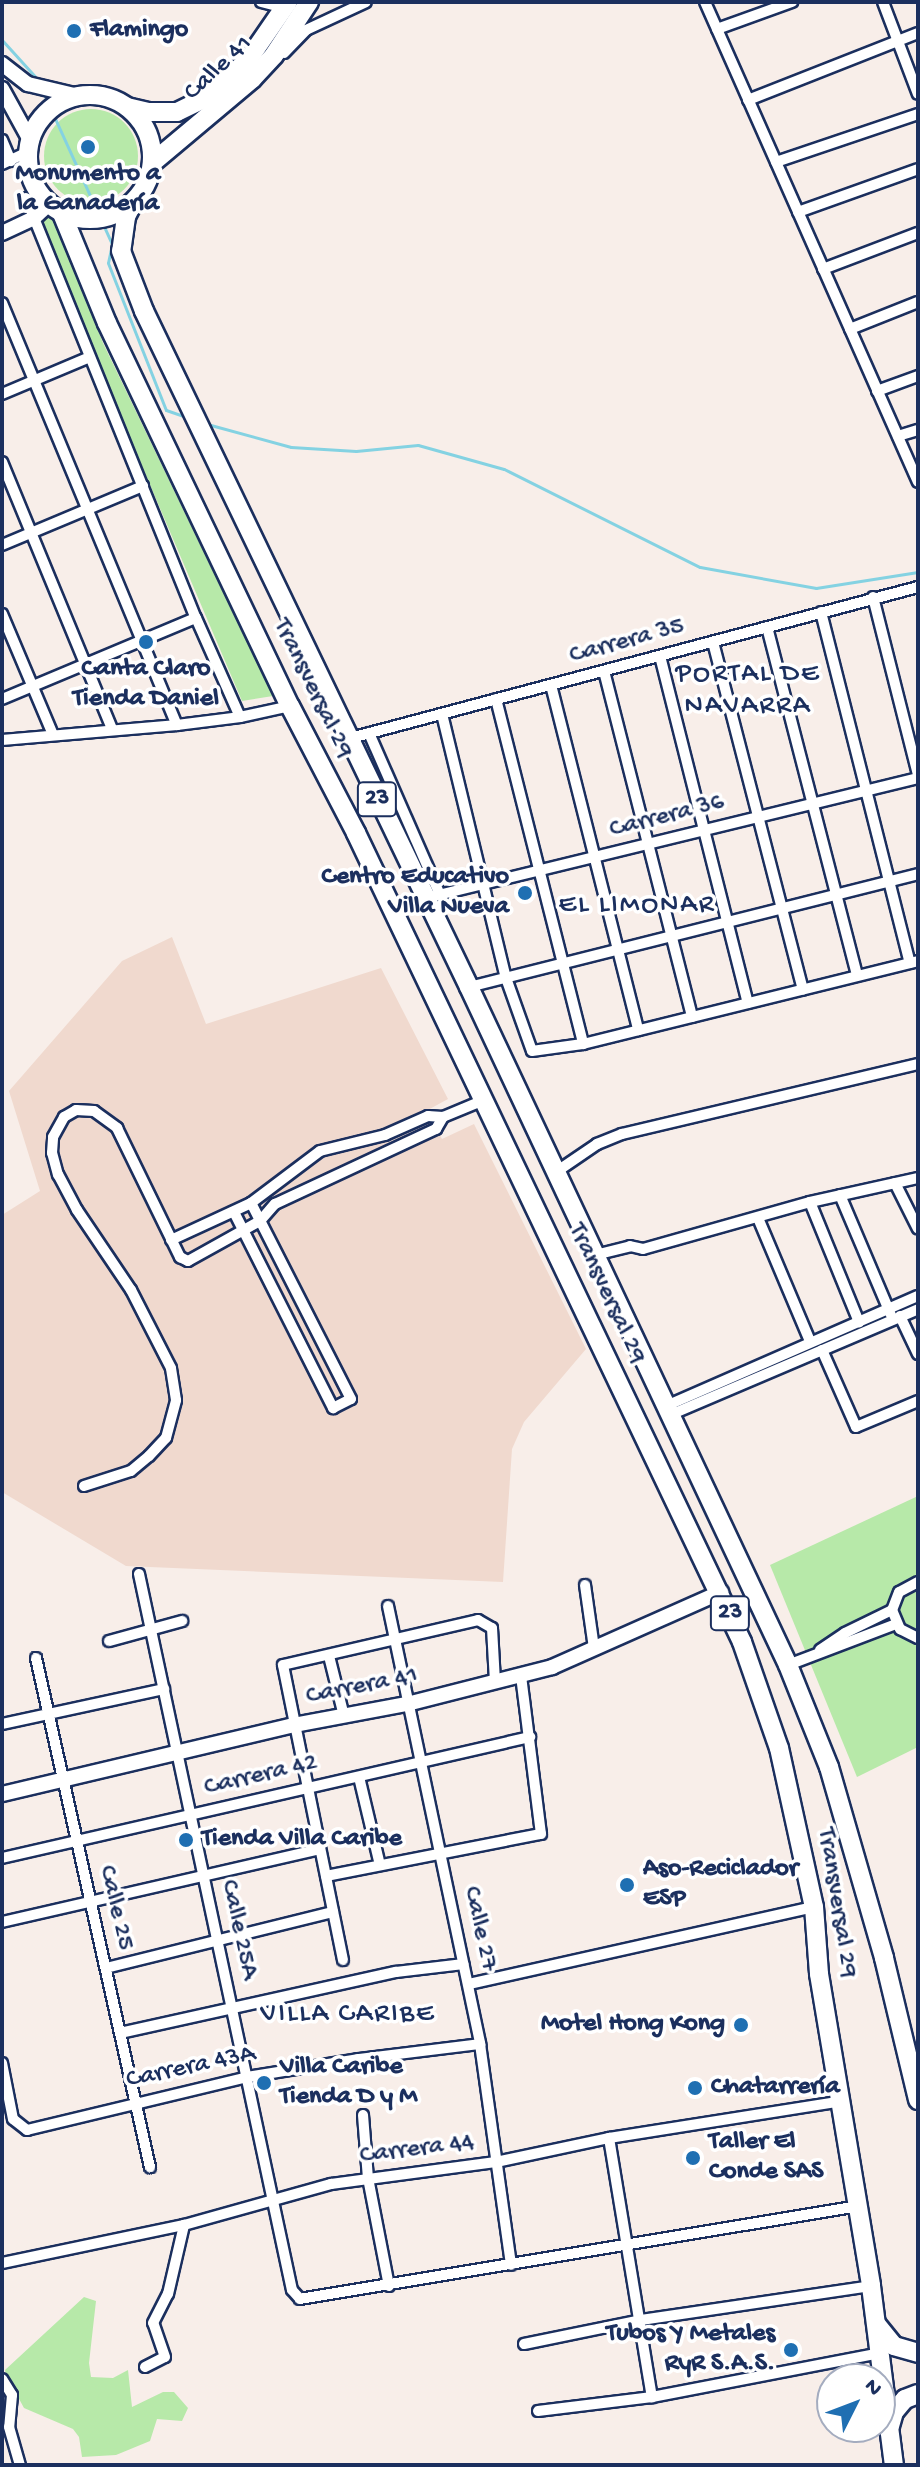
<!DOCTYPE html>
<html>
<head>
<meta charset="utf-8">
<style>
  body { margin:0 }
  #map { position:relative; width:920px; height:2467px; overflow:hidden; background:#f8eee9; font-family:"Gochi Hand",sans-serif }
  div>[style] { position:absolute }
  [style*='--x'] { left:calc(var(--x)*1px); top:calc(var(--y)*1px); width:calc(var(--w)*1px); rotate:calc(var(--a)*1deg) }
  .built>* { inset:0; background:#f0d9ce }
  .green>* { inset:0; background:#b7e9a9 }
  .round { border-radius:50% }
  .stream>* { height:3px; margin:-1.5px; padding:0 1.5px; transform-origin:1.5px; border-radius:1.5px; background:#84d2e2 }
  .roads { filter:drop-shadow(2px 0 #1b2f5e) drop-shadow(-2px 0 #1b2f5e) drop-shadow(0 2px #1b2f5e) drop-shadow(0 -2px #1b2f5e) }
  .street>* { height:10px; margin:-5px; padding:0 5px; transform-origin:5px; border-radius:5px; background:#fff }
  .secondary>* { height:14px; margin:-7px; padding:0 7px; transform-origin:7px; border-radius:7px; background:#fff }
  .highway>* { height:18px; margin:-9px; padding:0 9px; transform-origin:9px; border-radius:9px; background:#fff }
  .highway>.ring { margin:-9px; padding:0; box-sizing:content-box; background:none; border:18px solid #fff; border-radius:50% }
  .dots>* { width:22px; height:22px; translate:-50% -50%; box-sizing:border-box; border:4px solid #fff; border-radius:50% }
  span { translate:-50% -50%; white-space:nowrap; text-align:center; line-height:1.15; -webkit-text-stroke:7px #fff; paint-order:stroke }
  .shield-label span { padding:2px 6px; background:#fff; border:2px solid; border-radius:6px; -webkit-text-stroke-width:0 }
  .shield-label { font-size:24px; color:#1b2f5e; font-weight:700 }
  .poi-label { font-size:26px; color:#1b2f5e; font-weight:700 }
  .left { translate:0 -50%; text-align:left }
  .right { translate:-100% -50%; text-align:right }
  .street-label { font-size:26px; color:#1b2f5e }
  .neighbourhood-label { font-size:28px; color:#1b2f5e; letter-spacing:2px }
  .frame { position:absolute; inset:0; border:4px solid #1b2f5e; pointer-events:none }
  .north { position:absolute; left:816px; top:2363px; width:80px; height:80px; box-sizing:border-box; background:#fff; border:2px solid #a4acbf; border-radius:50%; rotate:48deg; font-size:22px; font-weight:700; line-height:32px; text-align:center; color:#1b2f5e }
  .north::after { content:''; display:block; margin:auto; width:28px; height:36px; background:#1f6fb2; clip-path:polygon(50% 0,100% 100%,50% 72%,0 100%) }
</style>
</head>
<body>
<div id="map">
  <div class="built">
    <i style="clip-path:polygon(172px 937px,206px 1024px,381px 968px,448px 1099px,426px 1111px,442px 1139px,474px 1124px,586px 1349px,524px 1422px,512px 1449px,503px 1582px,126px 1566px,2px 1492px,2px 1215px,40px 1191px,9px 1091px,122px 961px)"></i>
  </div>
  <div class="green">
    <i class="round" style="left:44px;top:109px;width:94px;height:94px"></i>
    <i style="clip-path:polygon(52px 214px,103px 343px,273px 696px,242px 701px,39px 224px)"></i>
    <i style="clip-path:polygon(918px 1496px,918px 1747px,857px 1777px,770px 1565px)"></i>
    <i style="clip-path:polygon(84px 2297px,96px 2301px,89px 2363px,91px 2377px,113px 2378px,128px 2370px,132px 2407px,163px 2392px,174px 2392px,188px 2408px,182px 2421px,157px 2419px,150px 2441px,116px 2455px,82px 2457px,79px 2437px,73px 2429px,24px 2408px,6px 2375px,5px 2370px)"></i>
  </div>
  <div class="stream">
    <i style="--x:2;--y:40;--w:55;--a:47.9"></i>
    <i style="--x:43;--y:92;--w:167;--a:65.6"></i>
    <i style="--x:112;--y:244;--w:19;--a:102"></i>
    <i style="--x:108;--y:263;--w:158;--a:68.5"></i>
    <i style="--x:166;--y:410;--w:24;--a:19"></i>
    <i style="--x:207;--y:424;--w:87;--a:15.3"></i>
    <i style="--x:291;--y:447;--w:65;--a:3.5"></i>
    <i style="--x:356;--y:451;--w:62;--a:-5.5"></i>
    <i style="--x:418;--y:445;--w:89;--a:15.6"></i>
    <i style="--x:504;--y:469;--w:219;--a:26.6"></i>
    <i style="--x:700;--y:567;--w:118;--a:10.3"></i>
    <i style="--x:816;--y:588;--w:103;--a:-8.9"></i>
  </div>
  <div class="roads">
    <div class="street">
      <i style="--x:261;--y:2;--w:25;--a:14"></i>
      <i style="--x:705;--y:2;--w:525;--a:66.07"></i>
      <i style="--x:883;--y:2;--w:98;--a:69.2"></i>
      <i style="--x:717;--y:29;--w:80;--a:-19.8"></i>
      <i style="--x:284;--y:53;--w:32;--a:-46"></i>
      <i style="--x:306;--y:30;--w:66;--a:-25"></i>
      <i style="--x:748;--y:100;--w:183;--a:-21.5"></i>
      <i style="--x:2;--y:140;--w:23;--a:67"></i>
      <i style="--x:776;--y:162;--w:150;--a:-18.7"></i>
      <i style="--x:2;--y:164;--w:29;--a:-25"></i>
      <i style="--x:26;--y:198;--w:453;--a:68"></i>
      <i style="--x:196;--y:618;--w:108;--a:66"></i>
      <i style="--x:798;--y:212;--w:127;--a:-19.7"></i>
      <i style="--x:823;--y:269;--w:102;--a:-20.8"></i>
      <i style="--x:2;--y:303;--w:457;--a:67.5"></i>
      <i style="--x:850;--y:329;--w:73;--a:-21.7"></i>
      <i style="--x:877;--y:391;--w:44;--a:-20.1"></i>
      <i style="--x:2;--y:394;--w:95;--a:-22.8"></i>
      <i style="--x:898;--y:436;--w:21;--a:-17"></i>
      <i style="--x:2;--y:462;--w:289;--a:67.6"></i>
      <i style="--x:2;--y:545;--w:153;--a:-22.7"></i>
      <i style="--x:873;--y:597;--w:184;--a:75.8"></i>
      <i style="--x:821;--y:612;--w:362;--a:75.8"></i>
      <i style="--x:2;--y:614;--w:131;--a:67.1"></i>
      <i style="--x:767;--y:627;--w:360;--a:75.5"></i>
      <i style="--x:713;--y:642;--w:359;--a:75.5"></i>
      <i style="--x:660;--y:656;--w:358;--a:75.8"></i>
      <i style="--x:604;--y:671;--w:357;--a:75.7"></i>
      <i style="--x:551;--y:685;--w:356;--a:75.8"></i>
      <i style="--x:2;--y:699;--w:210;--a:-22.7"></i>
      <i style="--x:496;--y:699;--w:356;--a:75.8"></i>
      <i style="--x:442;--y:714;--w:272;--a:76.4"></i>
      <i style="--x:506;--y:978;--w:77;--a:70.4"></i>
      <i style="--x:532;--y:1051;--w:51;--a:-7.8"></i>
      <i style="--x:583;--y:1044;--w:345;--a:-13.9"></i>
      <i style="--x:369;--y:733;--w:177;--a:66.3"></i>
      <i style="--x:347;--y:739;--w:591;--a:-14.91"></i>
      <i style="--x:2;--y:740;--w:176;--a:-4.9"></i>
      <i style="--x:177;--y:725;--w:64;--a:-7.2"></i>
      <i style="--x:240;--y:717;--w:51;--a:-12.4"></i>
      <i style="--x:426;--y:898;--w:506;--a:-13.71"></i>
      <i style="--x:469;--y:987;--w:463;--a:-14.1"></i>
      <i style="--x:556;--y:1172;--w:50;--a:-34.3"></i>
      <i style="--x:597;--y:1144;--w:27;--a:-22"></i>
      <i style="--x:622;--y:1134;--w:304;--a:-13.3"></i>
      <i style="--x:895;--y:1183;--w:51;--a:63.4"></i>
      <i style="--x:840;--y:1195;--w:130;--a:67"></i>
      <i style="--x:810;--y:1202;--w:130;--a:67.8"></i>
      <i style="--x:234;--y:1212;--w:220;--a:63.2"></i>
      <i style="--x:333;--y:1408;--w:20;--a:-27"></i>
      <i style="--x:351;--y:1399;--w:220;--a:-117"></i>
      <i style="--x:758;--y:1218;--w:134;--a:67.1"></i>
      <i style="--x:171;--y:1240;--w:88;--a:-24.8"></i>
      <i style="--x:251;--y:1203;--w:86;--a:-37"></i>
      <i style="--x:320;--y:1151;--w:67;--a:-13.8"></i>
      <i style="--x:385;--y:1135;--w:47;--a:-23.8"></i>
      <i style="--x:428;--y:1116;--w:15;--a:4"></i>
      <i style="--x:443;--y:1117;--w:44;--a:-22.5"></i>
      <i style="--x:595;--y:1255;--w:36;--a:-14"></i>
      <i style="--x:630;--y:1246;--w:13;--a:13"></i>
      <i style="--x:643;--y:1249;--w:173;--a:-15.7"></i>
      <i style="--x:810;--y:1202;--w:111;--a:-12.5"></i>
      <i style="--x:900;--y:1316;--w:42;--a:64.7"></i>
      <i style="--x:822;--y:1350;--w:84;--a:66.2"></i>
      <i style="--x:856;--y:1427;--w:67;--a:-22.8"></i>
      <i style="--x:666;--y:1406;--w:275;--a:-23.6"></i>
      <i style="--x:670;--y:1415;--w:270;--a:-23.1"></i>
      <i style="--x:84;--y:1486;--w:49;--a:-17.7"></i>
      <i style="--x:131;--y:1471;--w:23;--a:-40"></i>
      <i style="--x:149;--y:1456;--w:25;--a:-47"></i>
      <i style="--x:166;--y:1438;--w:39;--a:-75"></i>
      <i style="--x:176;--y:1400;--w:32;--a:-99"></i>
      <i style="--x:171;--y:1368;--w:88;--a:-117.1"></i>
      <i style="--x:131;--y:1290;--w:97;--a:-124"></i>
      <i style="--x:77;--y:1210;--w:40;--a:-118"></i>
      <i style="--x:58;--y:1175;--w:23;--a:-105"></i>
      <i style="--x:52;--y:1153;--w:16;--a:-86"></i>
      <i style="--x:53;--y:1137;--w:23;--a:-61"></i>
      <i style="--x:64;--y:1117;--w:14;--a:-30"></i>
      <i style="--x:76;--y:1110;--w:18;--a:3"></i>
      <i style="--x:94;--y:1111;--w:29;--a:36"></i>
      <i style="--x:117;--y:1128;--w:144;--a:64"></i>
      <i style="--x:180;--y:1257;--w:9;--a:27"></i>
      <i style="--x:188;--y:1261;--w:82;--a:-29.1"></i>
      <i style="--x:260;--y:1221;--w:23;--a:-49"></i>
      <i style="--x:275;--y:1204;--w:178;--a:-25"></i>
      <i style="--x:436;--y:1129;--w:14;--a:-60"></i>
      <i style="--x:139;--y:1574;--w:732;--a:77.94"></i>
      <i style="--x:292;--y:2290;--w:12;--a:48"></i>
      <i style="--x:300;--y:2299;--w:566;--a:-9.46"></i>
      <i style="--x:918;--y:1582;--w:21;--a:152"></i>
      <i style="--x:899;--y:1592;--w:19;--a:111"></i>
      <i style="--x:892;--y:1610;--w:21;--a:67"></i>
      <i style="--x:900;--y:1629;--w:20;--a:27"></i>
      <i style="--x:585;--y:1585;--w:64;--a:81.9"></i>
      <i style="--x:388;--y:1606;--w:448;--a:78.1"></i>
      <i style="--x:480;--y:2044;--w:223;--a:82"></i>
      <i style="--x:109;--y:1641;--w:76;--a:-15.3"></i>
      <i style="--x:820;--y:1650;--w:30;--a:-34"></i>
      <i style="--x:845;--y:1633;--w:52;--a:-26.1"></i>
      <i style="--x:329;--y:1656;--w:62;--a:76"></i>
      <i style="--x:36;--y:1658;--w:522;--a:77.38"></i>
      <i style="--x:788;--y:1665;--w:116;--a:-20.8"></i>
      <i style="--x:2;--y:1724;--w:166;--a:-12.2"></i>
      <i style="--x:359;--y:1777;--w:90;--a:76.6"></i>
      <i style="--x:2;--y:1858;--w:542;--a:-12.91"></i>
      <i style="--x:326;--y:1876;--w:219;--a:-11.1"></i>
      <i style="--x:541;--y:1834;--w:160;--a:-97.2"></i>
      <i style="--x:2;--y:1922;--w:326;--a:-12.9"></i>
      <i style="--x:343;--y:1960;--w:301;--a:-101.5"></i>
      <i style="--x:283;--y:1665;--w:200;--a:-13"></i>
      <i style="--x:478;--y:1620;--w:16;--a:30"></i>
      <i style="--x:492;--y:1628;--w:53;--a:86.8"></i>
      <i style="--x:106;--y:1968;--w:234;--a:-13.9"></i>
      <i style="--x:469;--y:1984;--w:353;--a:-12.6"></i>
      <i style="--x:120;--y:2033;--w:283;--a:-12.5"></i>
      <i style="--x:396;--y:1972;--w:68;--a:-6.7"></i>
      <i style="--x:2;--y:2063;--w:57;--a:78.9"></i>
      <i style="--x:13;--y:2119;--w:18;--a:38"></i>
      <i style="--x:27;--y:2130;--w:226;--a:-13.5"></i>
      <i style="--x:247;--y:2077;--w:112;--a:-9.2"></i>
      <i style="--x:358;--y:2059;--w:123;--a:-7"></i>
      <i style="--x:363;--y:2115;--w:63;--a:85.5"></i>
      <i style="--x:368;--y:2178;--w:110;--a:79"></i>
      <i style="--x:609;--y:2138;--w:263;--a:80.6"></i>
      <i style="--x:2;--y:2263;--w:186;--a:-11.8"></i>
      <i style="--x:184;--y:2225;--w:153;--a:-15.6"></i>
      <i style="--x:331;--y:2184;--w:166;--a:-7.6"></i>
      <i style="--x:496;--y:2162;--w:116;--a:-12"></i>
      <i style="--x:609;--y:2138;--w:236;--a:-9"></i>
      <i style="--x:524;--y:2344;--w:119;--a:-11.6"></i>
      <i style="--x:641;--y:2320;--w:232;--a:-8.4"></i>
      <i style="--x:145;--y:2367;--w:22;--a:-27"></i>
      <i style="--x:165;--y:2357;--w:36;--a:-109"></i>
      <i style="--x:153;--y:2323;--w:33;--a:-63"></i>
      <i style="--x:168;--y:2294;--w:71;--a:-76.9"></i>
      <i style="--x:2;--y:2379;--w:19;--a:58"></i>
      <i style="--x:12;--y:2395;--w:32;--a:95"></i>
      <i style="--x:9;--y:2427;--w:40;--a:74"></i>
      <i style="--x:538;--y:2411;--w:115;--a:-7"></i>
      <i style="--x:652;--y:2397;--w:232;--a:-10.9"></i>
    </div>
    <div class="secondary">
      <i style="--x:2;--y:64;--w:33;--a:38"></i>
      <i style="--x:28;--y:84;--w:51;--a:13.5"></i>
      <i style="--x:2;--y:89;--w:58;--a:61.2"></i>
      <i style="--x:2;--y:233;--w:35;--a:-25"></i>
      <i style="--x:34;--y:218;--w:21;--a:-43"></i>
      <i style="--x:2;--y:1794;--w:300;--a:-13.3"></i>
      <i style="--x:294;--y:1725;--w:119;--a:-10.6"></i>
      <i style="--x:411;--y:1703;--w:146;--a:-14.3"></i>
      <i style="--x:552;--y:1667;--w:185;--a:-23.9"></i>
    </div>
    <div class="highway">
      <i class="ring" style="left:28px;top:95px;width:106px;height:106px"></i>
      <i style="--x:127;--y:107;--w:22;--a:13"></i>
      <i style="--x:148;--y:112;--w:29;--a:0"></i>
      <i style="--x:177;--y:112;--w:32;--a:-26"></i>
      <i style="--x:206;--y:98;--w:57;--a:-42.1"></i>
      <i style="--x:248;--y:60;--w:70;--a:-55.4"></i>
      <i style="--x:152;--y:163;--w:131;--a:-40"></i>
      <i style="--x:252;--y:79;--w:33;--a:-47"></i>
      <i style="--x:274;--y:55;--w:64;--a:-56.6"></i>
      <i style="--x:134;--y:201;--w:18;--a:117"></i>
      <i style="--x:126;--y:217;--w:34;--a:98"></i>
      <i style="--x:121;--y:251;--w:64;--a:69"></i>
      <i style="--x:144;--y:311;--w:750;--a:64.32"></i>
      <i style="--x:469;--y:987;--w:749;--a:64.8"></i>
      <i style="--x:788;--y:1665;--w:110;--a:68.1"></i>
      <i style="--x:829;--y:1767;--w:199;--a:73.9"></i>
      <i style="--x:884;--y:1958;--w:146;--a:76.5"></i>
      <i style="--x:61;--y:211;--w:121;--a:67.7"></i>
      <i style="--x:107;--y:323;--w:424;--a:64.5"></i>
      <i style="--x:290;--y:706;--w:143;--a:62.5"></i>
      <i style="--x:356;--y:833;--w:896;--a:64.49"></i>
      <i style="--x:742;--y:1642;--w:112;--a:70.8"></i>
      <i style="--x:779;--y:1748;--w:163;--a:77.6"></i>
      <i style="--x:814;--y:1907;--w:67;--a:85.7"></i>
      <i style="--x:819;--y:1974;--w:316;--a:80.5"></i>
      <i style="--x:871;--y:2286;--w:180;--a:82.7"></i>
      <i style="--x:877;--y:2325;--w:27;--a:51"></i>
      <i style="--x:894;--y:2346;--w:25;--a:16"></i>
      <i style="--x:890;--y:2426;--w:15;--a:-74"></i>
      <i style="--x:894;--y:2412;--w:17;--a:-50"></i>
      <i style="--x:905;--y:2399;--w:14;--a:-21"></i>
    </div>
  </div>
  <div class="dots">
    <i style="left:74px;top:31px;background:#1f6fb2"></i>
    <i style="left:88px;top:147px;background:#1f6fb2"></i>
    <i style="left:146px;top:642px;background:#1f6fb2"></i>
    <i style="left:525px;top:893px;background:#1f6fb2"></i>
    <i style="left:186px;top:1840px;background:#1f6fb2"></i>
    <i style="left:627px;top:1885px;background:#1f6fb2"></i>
    <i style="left:741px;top:2025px;background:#1f6fb2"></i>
    <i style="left:264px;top:2083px;background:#1f6fb2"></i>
    <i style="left:695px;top:2088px;background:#1f6fb2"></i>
    <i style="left:693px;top:2158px;background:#1f6fb2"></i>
    <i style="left:791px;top:2350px;background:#1f6fb2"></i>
  </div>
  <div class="shield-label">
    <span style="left:377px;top:799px">23</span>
    <span style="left:730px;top:1613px">23</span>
  </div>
  <div class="poi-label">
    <span class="left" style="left:90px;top:31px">Flamingo</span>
    <span style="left:88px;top:190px">Monumento a<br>la Ganadería</span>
    <span style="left:146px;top:685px">Canta Claro<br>Tienda Daniel</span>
    <span class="right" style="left:509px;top:893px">Centro Educativo<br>Villa Nueva</span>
    <span class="left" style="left:202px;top:1840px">Tienda Villa Caribe</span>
    <span class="left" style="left:643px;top:1885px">Aso-Reciclador<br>ESP</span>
    <span class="right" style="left:725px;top:2025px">Motel Hong Kong</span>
    <span class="left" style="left:280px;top:2083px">Villa Caribe<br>Tienda D y M</span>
    <span class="left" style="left:711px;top:2088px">Chatarrería</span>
    <span class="left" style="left:709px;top:2158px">Taller El<br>Conde SAS</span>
    <span class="right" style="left:775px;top:2350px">Tubos Y Metales<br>RyR S.A.S.</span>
  </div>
  <div class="street-label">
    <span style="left:219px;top:69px;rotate:-43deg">Calle 41</span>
    <span style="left:627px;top:642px;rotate:-15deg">Carrera 35</span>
    <span style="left:312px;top:689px;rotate:64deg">Transversal 29</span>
    <span style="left:667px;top:817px;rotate:-14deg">Carrera 36</span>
    <span style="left:606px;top:1294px;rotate:65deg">Transversal 29</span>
    <span style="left:362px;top:1687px;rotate:-11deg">Carrera 41</span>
    <span style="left:261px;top:1776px;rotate:-13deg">Carrera 42</span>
    <span style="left:836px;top:1903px;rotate:81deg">Transversal 29</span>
    <span style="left:115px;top:1908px;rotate:77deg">Calle 25</span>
    <span style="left:479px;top:1929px;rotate:78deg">Calle 27</span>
    <span style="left:238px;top:1930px;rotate:78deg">Calle 25A</span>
    <span style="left:191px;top:2068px;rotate:-12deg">Carrera 43A</span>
    <span style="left:417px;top:2150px;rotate:-7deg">Carrera 44</span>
  </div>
  <div class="neighbourhood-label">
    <span style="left:748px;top:691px">PORTAL DE<br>NAVARRA</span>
    <span style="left:637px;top:906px">EL LIMONAR</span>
    <span style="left:348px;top:2015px">VILLA CARIBE</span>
  </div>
  <div class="frame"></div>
  <div class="north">N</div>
</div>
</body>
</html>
